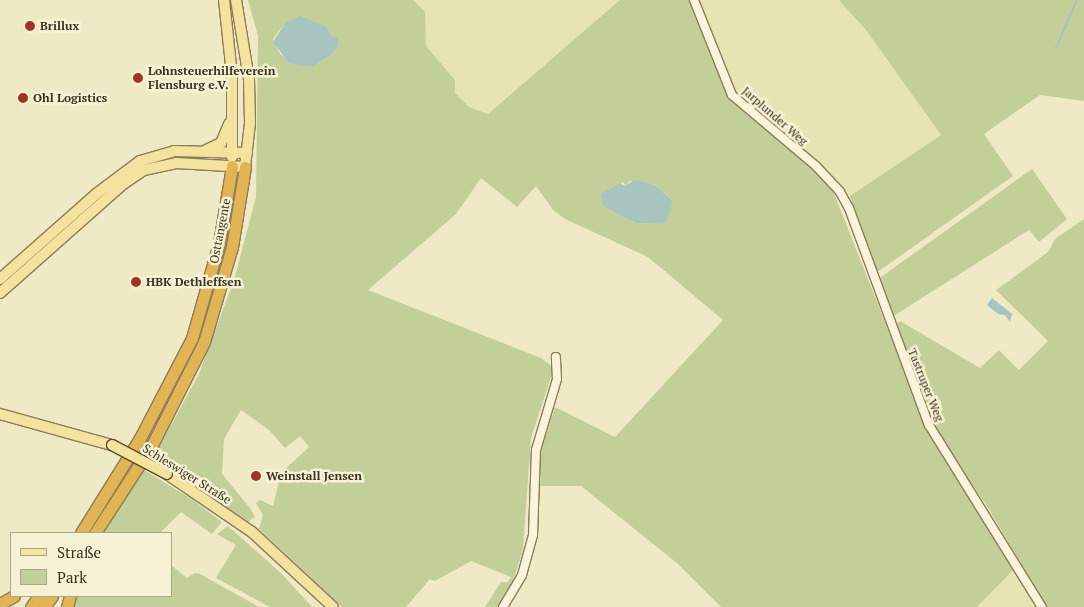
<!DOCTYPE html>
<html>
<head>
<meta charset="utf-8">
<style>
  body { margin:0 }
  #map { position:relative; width:1084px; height:607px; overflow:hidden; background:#f0e9c6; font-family:"PT Serif",serif }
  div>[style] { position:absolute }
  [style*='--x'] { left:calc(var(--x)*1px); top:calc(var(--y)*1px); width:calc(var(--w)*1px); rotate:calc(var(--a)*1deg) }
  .farmland>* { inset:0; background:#e6e4b3 }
  .green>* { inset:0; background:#c2cf99 }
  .water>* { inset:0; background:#a8c4bf }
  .stream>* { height:2px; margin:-1px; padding:0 1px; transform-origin:1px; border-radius:1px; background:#a8c4bf }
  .roads { filter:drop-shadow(1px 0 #8d7b5b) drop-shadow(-1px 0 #8d7b5b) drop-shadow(0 1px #8d7b5b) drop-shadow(0 -1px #8d7b5b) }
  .minor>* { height:8px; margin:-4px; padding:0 4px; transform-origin:4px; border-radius:4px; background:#faf5da }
  .major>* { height:10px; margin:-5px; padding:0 5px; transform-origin:5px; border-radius:5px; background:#f4e39e }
  .highway>* { height:11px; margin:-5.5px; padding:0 5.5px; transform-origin:5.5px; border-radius:5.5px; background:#e1b555 }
  .bridges { filter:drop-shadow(1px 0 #5b492f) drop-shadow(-1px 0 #5b492f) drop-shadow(0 1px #5b492f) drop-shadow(0 -1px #5b492f) }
  .major-bridge>* { height:10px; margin:-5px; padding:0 5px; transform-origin:5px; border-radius:5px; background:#f4e39e }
  .dots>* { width:14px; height:14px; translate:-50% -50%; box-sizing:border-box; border:2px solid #f7f2d6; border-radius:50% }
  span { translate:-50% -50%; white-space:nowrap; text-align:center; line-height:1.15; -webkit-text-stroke:5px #f7f2d6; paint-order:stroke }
  .poi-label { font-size:12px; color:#3c311f; font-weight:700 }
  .left { translate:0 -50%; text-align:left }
  .street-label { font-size:12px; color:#3c311f }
  .legend { position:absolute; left:10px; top:532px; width:162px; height:65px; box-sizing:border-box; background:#f7f2d6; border:1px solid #aca58d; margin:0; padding:6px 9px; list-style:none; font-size:15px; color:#3c311f }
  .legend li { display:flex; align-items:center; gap:10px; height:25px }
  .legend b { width:25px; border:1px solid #aca58d }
</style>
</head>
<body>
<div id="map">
  <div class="farmland">
    <i style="clip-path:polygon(411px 0,620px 0,488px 114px,469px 107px,455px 93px,455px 80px,426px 46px,423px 33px,426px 20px)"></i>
    <i style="clip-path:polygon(699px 0,839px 0,866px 30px,941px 135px,850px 196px,829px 171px,733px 91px)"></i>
    <i style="clip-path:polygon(1015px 568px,1037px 607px,977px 607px)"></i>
  </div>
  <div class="green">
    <i style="clip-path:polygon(evenodd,248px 0,413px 0,425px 12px,426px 46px,455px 80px,455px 93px,469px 107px,488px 114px,620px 0,691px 0,728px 96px,816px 172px,833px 191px,931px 438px,985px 518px,1015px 568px,977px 607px,721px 607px,678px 564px,581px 486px,540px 486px,541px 451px,555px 407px,615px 437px,723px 320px,648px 257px,565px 219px,553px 210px,536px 186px,517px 207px,481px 178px,456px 214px,368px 290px,541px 358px,554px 368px,531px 438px,523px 549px,514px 578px,497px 607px,485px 607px,501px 582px,508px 582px,511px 577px,471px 561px,435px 581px,430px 579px,406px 607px,342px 607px,259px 529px,263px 515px,256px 503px,260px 500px,273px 506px,281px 473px,309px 447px,300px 436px,285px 448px,269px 430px,241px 410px,224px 439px,222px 474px,250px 508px,255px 517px,248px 522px,153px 458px,199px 374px,234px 280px,256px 197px,258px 36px,248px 0,285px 23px,327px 27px,338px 46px,331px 55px,313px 67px,287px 59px,280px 54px,273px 39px,285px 23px,248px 0,630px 181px,655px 185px,673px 201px,663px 224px,636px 223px,617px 185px,623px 182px,625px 186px,630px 181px)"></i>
    <i style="clip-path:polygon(839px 0,1084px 0,1084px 101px,1040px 95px,984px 134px,1013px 176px,879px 271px,874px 269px,850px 196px,941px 135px,866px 30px)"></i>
    <i style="clip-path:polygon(1032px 169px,1067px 219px,1039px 242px,1029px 230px,892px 317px,879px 286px,881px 277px)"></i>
    <i style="clip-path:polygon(1084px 219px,1084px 607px,1047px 607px,990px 511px,932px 424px,895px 325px,900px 321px,980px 368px,999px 350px,1019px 370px,1048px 341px,996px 290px,1048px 252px,1055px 239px)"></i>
    <i style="clip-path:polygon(144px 470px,193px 500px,222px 522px,212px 534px,181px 512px,160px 533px,104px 533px)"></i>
    <i style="clip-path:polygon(228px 526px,282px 574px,312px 607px,270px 607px,216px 578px,236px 545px,217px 534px)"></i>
    <i style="clip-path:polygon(171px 565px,187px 578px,195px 573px,200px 574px,259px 607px,71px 607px,74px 596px,171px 596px)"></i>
  </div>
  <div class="water">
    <i style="clip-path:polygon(300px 16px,327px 27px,332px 36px,338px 38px,338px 46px,331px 55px,313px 67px,289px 63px,273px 42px,285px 23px)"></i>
    <i style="clip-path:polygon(634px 180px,655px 185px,673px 201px,667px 221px,663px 224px,636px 223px,603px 206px,601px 194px,620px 183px,625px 186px)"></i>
    <i style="clip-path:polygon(992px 298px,1012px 314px,1010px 322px,1005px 315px,998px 314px,987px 305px)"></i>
  </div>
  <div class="stream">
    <i style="--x:1056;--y:48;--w:52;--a:-66.4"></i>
  </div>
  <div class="roads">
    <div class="minor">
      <i style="--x:694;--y:0;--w:102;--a:68.2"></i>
      <i style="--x:732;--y:95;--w:110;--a:40.2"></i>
      <i style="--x:816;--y:166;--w:35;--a:47"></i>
      <i style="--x:840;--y:192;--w:18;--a:61"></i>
      <i style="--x:849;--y:208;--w:231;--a:69.8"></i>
      <i style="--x:929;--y:425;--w:214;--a:58.2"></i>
      <i style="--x:503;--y:607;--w:37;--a:-59"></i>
      <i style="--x:522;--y:575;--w:41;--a:-74.6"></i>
      <i style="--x:533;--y:535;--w:85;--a:-88"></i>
      <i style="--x:536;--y:450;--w:74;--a:-73.5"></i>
      <i style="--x:557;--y:379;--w:22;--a:-93"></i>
    </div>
    <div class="major">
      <i style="--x:224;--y:0;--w:75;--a:83.9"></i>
      <i style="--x:232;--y:75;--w:82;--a:90"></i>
      <i style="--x:206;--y:150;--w:17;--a:-25"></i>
      <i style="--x:221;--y:143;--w:21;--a:-67"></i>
      <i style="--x:0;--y:279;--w:128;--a:-41.5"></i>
      <i style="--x:96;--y:194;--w:55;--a:-36.9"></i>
      <i style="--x:140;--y:161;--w:35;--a:-16"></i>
      <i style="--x:174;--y:151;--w:73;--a:1.6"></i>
      <i style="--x:0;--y:293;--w:164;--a:-41.5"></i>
      <i style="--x:123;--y:184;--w:25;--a:-34"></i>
      <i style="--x:144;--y:170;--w:33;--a:-12"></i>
      <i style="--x:176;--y:163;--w:69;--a:3.3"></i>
      <i style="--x:245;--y:167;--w:44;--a:-83.5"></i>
      <i style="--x:250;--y:123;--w:44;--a:-91.3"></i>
      <i style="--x:249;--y:79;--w:80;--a:-99.3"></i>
      <i style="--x:0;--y:414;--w:116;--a:15.5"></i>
      <i style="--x:167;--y:474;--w:103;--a:34.3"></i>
      <i style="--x:252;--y:532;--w:110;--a:42.8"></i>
    </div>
    <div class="highway">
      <i style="--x:81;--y:533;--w:110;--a:-58.1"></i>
      <i style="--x:139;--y:440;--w:115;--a:-62.5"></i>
      <i style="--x:192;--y:338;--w:99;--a:-74.1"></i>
      <i style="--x:219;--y:243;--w:78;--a:-80.4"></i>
      <i style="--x:95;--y:533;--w:105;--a:-57.1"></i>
      <i style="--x:152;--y:445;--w:115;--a:-63.2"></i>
      <i style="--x:204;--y:342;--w:99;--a:-73.6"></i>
      <i style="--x:232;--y:247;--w:81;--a:-80.8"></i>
      <i style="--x:0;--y:604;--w:16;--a:-30"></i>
      <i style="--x:31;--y:607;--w:14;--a:-54"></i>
      <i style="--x:44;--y:607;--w:14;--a:-54"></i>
      <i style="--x:67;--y:607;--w:11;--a:-75"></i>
    </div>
  </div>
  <div class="bridges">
    <div class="major-bridge">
      <i style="--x:112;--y:445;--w:62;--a:27.8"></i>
    </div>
  </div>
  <div class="dots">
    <i style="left:30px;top:26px;background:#9e3628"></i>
    <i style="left:138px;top:78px;background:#9e3628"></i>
    <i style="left:23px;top:98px;background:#9e3628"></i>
    <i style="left:136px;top:282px;background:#9e3628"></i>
    <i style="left:256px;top:476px;background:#9e3628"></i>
  </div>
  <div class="poi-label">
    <span class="left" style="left:40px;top:26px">Brillux</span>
    <span class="left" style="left:148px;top:78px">Lohnsteuerhilfeverein<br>Flensburg e.V.</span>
    <span class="left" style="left:33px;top:98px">Ohl Logistics</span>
    <span class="left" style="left:146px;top:282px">HBK Dethleffsen</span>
    <span class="left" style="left:266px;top:476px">Weinstall Jensen</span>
  </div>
  <div class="street-label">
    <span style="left:775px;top:116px;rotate:41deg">Jarplunder Weg</span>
    <span style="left:220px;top:231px;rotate:-79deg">Osttangente</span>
    <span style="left:926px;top:385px;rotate:68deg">Tastruper Weg</span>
    <span style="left:187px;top:474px;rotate:32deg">Schleswiger Straße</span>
  </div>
  <ul class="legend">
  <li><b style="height:6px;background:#f4e39e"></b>Straße</li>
  <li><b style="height:14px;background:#c2cf99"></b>Park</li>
  </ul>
</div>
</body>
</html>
